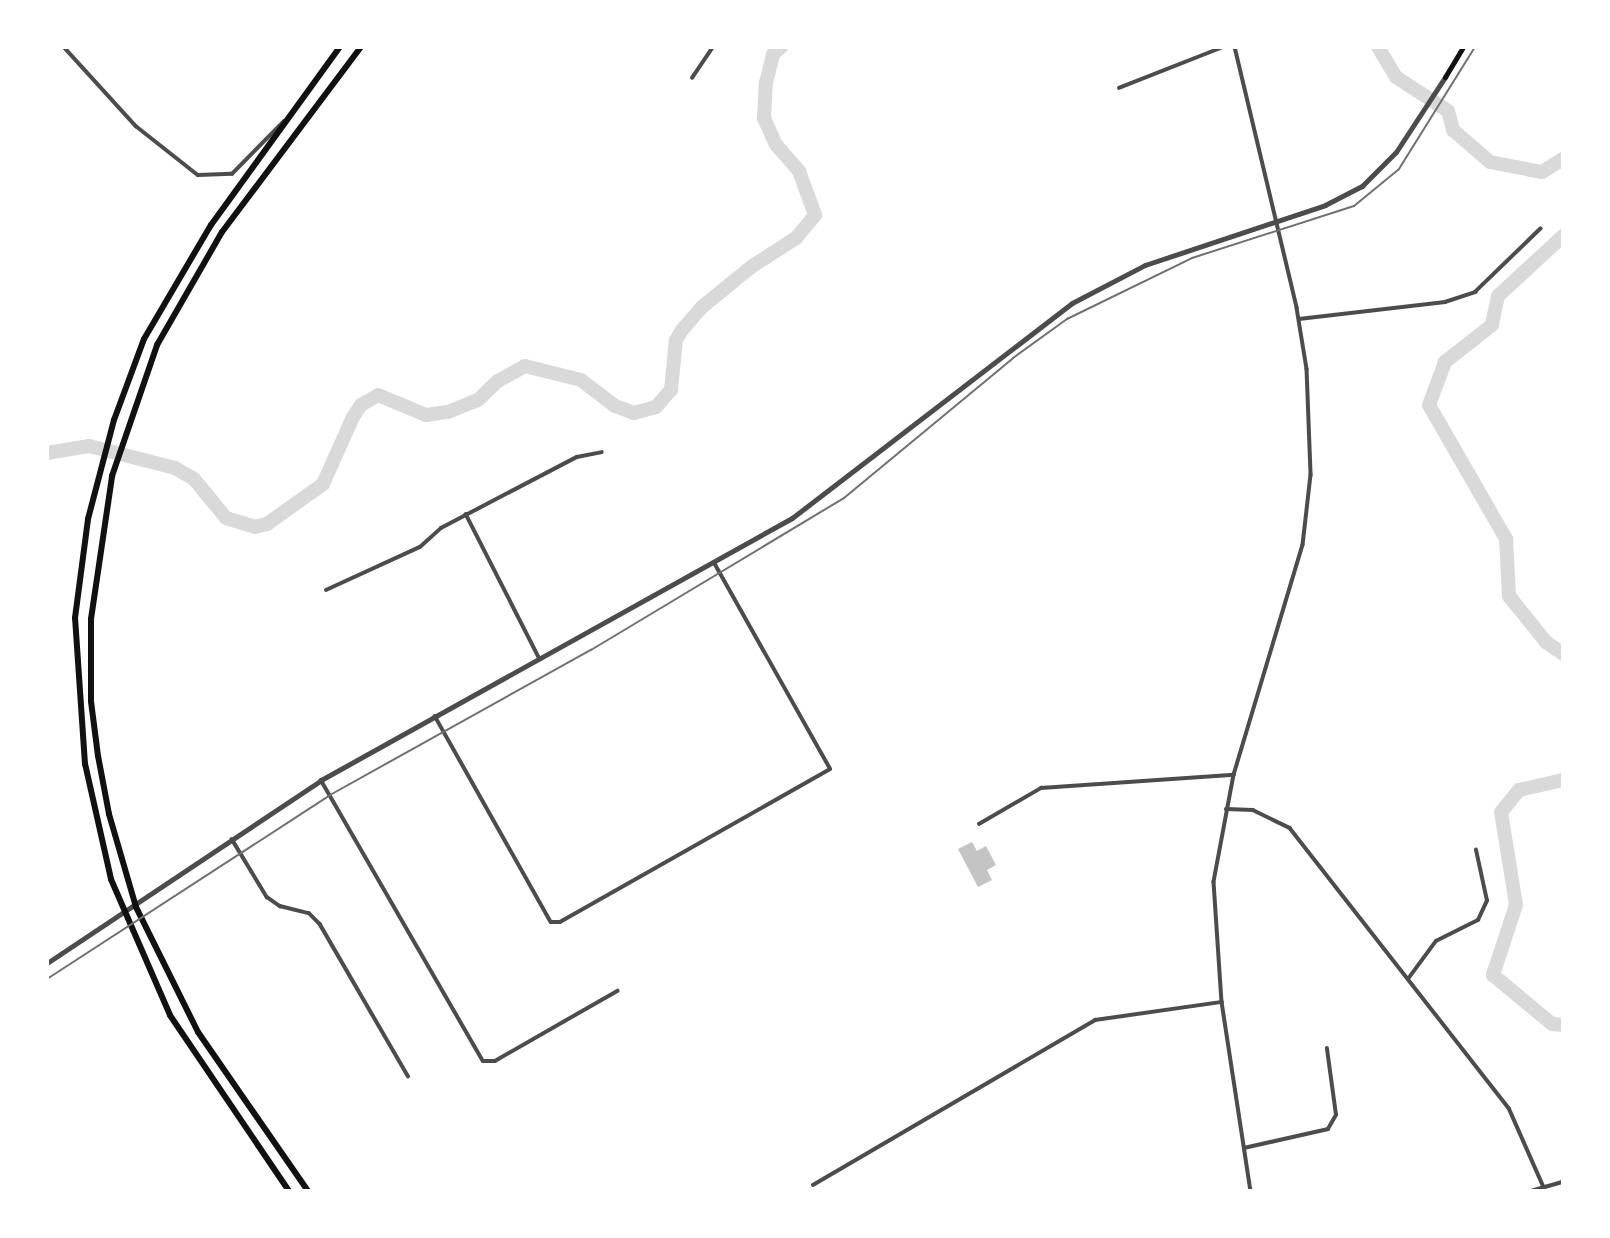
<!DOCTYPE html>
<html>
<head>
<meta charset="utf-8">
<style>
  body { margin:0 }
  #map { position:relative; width:1610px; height:1238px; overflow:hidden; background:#fff; font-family:Commissioner,sans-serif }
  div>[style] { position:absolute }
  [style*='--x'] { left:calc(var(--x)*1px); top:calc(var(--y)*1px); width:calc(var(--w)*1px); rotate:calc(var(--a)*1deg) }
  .river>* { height:14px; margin:-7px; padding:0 7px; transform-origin:7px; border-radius:7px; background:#d9d9d9 }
  .building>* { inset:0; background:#c4c4c4 }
  .minor>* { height:3.5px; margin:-1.75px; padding:0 1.75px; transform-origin:1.75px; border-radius:1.75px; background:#4c4c4c }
  .tertiary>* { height:5px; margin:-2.5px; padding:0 2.5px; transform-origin:2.5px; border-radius:2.5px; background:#4c4c4c }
  .secondary>* { height:5px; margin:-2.5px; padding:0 2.5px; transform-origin:2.5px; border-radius:2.5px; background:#111 }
  .trunk>* { height:6px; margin:-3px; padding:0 3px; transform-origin:3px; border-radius:3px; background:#111 }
  .tram>* { height:2px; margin:-1px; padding:0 1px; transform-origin:1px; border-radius:1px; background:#707070 }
  span { translate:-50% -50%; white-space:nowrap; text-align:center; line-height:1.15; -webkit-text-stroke:6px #fff; paint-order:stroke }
  .frame { position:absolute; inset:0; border:49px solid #fff; pointer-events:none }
</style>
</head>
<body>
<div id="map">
  <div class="river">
    <i style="--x:1378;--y:47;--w:35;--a:59"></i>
    <i style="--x:1396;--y:77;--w:62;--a:33.2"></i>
    <i style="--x:1448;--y:111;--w:20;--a:75"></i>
    <i style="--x:1453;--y:130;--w:49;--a:40.9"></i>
    <i style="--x:1490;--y:162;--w:53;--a:10.9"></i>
    <i style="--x:1542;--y:172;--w:25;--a:-32"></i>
    <i style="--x:1563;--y:236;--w:88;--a:137.3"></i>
    <i style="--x:1498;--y:296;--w:30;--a:102"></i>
    <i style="--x:1492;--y:325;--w:60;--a:141.8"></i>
    <i style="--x:1445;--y:362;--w:46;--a:110.4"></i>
    <i style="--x:1429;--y:405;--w:155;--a:60.1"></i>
    <i style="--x:1506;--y:539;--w:57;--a:87"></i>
    <i style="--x:1509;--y:596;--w:59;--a:51.2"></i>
    <i style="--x:1546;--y:642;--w:21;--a:35"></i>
    <i style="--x:47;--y:453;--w:43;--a:-9.5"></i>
    <i style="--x:89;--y:446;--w:89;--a:14.3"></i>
    <i style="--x:175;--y:468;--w:22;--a:30"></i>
    <i style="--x:194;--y:479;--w:50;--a:50.6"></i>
    <i style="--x:226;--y:518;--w:30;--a:17"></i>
    <i style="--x:255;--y:527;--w:12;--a:-14"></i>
    <i style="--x:267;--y:524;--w:69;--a:-35.5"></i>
    <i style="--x:323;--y:484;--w:73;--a:-65.9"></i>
    <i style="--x:353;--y:417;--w:14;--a:-56"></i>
    <i style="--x:361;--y:405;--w:20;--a:-30"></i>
    <i style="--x:378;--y:395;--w:52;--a:22.6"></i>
    <i style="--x:426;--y:415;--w:22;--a:-8"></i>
    <i style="--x:448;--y:412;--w:32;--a:-22"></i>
    <i style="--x:478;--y:400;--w:28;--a:-44"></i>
    <i style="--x:498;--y:381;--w:31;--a:-29"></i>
    <i style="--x:525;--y:366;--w:58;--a:14"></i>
    <i style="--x:581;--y:380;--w:43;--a:37.4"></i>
    <i style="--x:615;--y:406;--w:20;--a:20"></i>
    <i style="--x:634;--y:413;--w:23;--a:-15"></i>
    <i style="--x:656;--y:407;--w:23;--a:-49"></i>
    <i style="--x:671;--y:390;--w:50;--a:-84.3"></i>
    <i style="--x:676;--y:340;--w:12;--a:-59"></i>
    <i style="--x:682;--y:330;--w:30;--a:-49"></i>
    <i style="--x:702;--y:307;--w:63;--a:-39.2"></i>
    <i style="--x:751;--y:267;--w:54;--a:-32.8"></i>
    <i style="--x:796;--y:238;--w:30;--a:-50"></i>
    <i style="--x:815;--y:215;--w:47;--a:-110"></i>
    <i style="--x:799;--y:171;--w:35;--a:-131"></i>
    <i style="--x:776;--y:145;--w:30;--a:-114"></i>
    <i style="--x:764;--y:118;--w:35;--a:-87"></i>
    <i style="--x:766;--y:83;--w:30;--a:-76"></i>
    <i style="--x:773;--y:54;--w:11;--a:-41"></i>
    <i style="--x:1563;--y:780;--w:45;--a:167.2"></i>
    <i style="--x:1519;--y:790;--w:28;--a:129"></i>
    <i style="--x:1501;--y:812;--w:94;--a:80.8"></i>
    <i style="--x:1516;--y:905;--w:74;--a:108.2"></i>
    <i style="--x:1493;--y:975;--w:77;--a:39.7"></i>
    <i style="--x:1552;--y:1024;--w:11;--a:5"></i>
  </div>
  <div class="building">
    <i style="clip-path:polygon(972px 842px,977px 851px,986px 846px,996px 865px,987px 870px,992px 880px,978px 887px,958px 849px)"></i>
  </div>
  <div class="minor">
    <i style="--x:64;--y:47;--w:107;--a:47.7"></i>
    <i style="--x:136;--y:126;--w:79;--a:38.3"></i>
    <i style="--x:198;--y:175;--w:34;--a:-2"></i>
    <i style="--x:232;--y:174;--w:74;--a:-45.5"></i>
    <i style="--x:1235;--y:47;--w:268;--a:76.6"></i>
    <i style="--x:1297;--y:308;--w:62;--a:80.7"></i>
    <i style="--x:1307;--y:369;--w:106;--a:87.8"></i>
    <i style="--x:1311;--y:475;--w:70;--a:96.5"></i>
    <i style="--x:1303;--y:545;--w:240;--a:106.7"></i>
    <i style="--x:1234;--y:775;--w:109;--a:100.6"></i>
    <i style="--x:1214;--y:882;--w:120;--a:86.2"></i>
    <i style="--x:1222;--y:1002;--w:191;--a:81.3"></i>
    <i style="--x:692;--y:78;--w:37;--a:-56"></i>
    <i style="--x:1119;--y:88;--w:112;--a:-21.5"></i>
    <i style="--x:1299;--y:319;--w:147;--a:-6.6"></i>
    <i style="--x:1445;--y:302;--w:32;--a:-18"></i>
    <i style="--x:1475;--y:292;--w:91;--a:-44.1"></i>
    <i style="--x:466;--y:514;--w:163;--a:63"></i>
    <i style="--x:326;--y:590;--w:103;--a:-24.6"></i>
    <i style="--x:420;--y:547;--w:28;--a:-42"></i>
    <i style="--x:441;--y:528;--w:153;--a:-27.6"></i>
    <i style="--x:577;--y:457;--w:25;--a:-11"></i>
    <i style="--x:435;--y:716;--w:236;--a:60.6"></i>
    <i style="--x:551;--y:922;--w:9;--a:0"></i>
    <i style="--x:560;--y:922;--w:310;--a:-29.5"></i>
    <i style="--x:830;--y:769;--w:236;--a:-119.4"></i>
    <i style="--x:321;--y:780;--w:324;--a:60"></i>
    <i style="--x:483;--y:1061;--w:12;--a:0"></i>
    <i style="--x:495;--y:1061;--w:141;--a:-29.8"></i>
    <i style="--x:1226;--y:809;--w:27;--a:2"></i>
    <i style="--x:1253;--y:810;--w:41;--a:25.9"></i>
    <i style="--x:1290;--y:828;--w:355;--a:52"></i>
    <i style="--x:1509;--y:1108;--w:84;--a:66.2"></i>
    <i style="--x:979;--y:824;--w:72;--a:-30.1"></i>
    <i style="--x:1041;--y:788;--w:193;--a:-3.9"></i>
    <i style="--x:232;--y:839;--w:68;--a:58.9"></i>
    <i style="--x:267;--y:897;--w:16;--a:35"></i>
    <i style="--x:280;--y:906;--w:30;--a:14"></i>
    <i style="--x:309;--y:913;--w:16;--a:45"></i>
    <i style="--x:320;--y:924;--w:176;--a:59.9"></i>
    <i style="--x:1408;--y:979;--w:47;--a:-53.6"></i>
    <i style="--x:1436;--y:941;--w:47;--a:-26.6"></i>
    <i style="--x:1478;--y:920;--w:21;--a:-65"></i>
    <i style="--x:1487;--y:901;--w:52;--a:-102.2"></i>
    <i style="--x:1244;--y:1148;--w:86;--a:-12.7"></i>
    <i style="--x:1328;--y:1129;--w:16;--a:-60"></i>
    <i style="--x:1336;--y:1115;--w:67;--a:-97.8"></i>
    <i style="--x:813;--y:1185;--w:327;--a:-30.3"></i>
    <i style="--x:1095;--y:1020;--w:128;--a:-8.1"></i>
    <i style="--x:1531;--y:1191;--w:33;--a:-16"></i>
  </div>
  <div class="tertiary">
    <i style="--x:47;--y:963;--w:329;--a:-33.7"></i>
    <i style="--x:321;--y:780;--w:539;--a:-29.09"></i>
    <i style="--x:792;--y:518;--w:353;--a:-37.5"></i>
    <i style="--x:1072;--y:303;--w:82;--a:-27.5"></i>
    <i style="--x:1145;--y:265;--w:190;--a:-18.4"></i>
    <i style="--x:1325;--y:205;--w:42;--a:-27.2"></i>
    <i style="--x:1362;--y:186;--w:48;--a:-45"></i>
    <i style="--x:1396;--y:152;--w:90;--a:-56.8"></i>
  </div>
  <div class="secondary">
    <i style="--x:1445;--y:77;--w:35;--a:-59"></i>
  </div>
  <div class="trunk">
    <i style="--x:289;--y:1191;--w:212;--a:-124.1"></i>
    <i style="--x:170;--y:1015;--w:148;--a:-113.5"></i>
    <i style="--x:111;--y:879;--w:118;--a:-102.7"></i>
    <i style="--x:85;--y:764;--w:146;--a:-93.9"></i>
    <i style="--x:75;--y:618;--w:100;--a:-82.5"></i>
    <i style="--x:88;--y:519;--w:102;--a:-75.3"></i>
    <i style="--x:114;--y:420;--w:86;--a:-69.7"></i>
    <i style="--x:144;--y:339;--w:132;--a:-59.6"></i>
    <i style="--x:211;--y:225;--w:220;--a:-54.1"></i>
    <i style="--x:308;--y:1191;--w:193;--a:-124.7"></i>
    <i style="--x:198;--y:1032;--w:140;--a:-116.4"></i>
    <i style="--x:136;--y:907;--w:97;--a:-106.2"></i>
    <i style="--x:109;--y:814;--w:59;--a:-100.7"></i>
    <i style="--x:98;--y:756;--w:55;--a:-97.3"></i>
    <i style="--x:91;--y:701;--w:82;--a:-90"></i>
    <i style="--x:91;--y:619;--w:145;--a:-81.6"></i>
    <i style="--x:112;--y:476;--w:139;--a:-71"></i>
    <i style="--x:157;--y:345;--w:130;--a:-60.1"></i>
    <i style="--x:222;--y:232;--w:231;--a:-53.1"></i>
  </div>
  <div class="tram">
    <i style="--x:47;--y:979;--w:338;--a:-33"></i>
    <i style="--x:330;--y:795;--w:299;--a:-29.1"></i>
    <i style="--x:591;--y:650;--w:295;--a:-31"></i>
    <i style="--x:844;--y:498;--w:219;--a:-39.6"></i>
    <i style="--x:1013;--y:358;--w:67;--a:-35.8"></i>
    <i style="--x:1067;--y:319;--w:139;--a:-26"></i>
    <i style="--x:1192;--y:258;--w:170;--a:-17.8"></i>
    <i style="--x:1354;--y:206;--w:58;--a:-39.4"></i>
    <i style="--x:1399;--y:169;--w:144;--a:-58.1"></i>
  </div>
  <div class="frame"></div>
</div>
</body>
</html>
